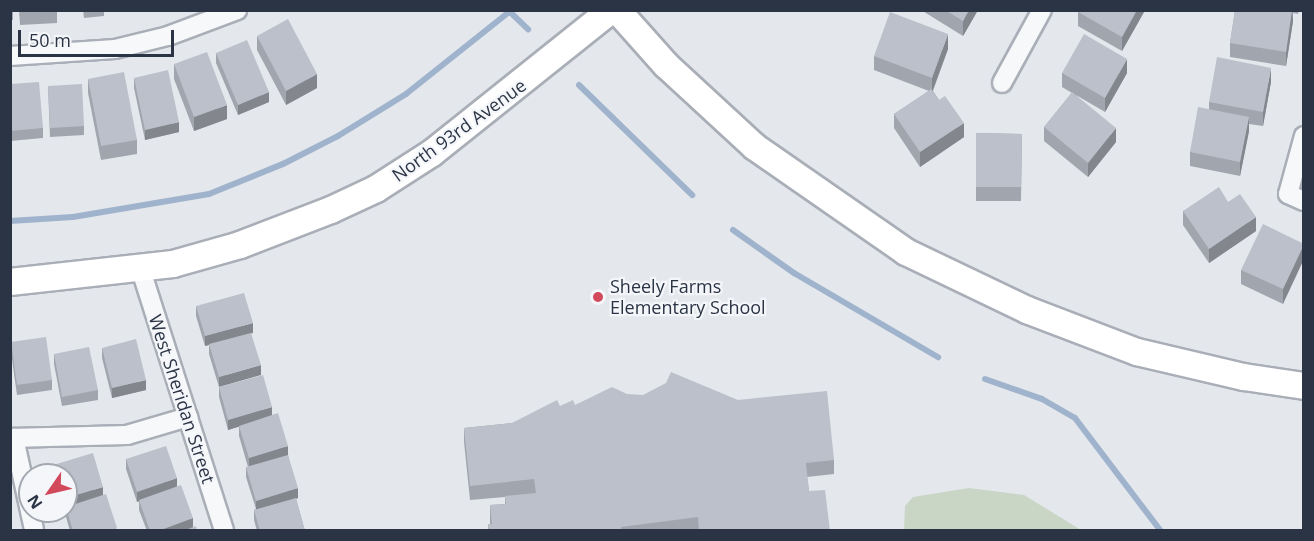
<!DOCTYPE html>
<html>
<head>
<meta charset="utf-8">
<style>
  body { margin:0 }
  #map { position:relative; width:1314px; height:541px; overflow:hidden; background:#e4e7ec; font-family:"Open Sans",sans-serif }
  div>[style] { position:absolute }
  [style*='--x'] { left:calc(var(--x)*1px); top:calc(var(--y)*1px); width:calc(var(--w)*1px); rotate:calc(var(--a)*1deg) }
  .green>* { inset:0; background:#c9d6c5 }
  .stream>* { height:6px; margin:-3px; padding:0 3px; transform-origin:3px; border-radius:3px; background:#9fb4cc }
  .roads { filter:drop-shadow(2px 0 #a9aeb7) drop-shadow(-2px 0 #a9aeb7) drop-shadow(0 2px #a9aeb7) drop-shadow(0 -2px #a9aeb7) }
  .street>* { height:18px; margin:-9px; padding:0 9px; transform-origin:9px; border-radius:9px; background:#f7f8fa }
  .secondary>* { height:26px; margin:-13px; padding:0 13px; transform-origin:13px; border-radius:13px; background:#fff }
  .wall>* { inset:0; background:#a1a5ae }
  .shaded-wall>* { inset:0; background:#83868d }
  .building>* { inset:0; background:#bbc0ca }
  .dots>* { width:16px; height:16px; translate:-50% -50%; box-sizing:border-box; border:3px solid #f4f6f9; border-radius:50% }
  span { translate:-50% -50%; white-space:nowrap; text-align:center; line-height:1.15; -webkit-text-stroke:4.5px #f4f6f9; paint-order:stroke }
  .street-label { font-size:18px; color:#2b3445 }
  .poi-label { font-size:18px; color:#2b3445 }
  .left { translate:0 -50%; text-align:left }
  .frame { position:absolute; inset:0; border:12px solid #2b3445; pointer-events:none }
  .north { position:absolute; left:18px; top:463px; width:60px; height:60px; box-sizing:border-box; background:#f4f6f9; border:2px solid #a4a8b1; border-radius:50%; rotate:236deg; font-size:16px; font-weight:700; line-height:24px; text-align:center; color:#2b3445 }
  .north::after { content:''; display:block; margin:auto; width:21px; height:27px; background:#d1495b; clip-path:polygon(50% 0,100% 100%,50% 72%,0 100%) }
  .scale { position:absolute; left:18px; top:30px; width:156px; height:27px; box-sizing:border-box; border:3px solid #2b3445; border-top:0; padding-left:8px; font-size:18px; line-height:21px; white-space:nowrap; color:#2b3445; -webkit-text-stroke:4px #f4f6f9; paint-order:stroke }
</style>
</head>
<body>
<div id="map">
  <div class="green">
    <i style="clip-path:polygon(969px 488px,1024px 495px,1081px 530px,904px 530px,905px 506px,913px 497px)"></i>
  </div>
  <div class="stream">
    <i style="--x:508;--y:10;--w:28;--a:44"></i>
    <i style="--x:579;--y:85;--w:158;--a:44.2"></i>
    <i style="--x:10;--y:221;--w:63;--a:-3.6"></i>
    <i style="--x:73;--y:217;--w:138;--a:-9.6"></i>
    <i style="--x:209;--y:194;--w:80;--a:-22.1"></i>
    <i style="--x:283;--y:164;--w:62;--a:-27"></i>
    <i style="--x:338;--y:136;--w:80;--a:-31.7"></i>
    <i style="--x:406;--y:94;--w:132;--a:-38.5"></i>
    <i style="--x:733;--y:230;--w:75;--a:35.2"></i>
    <i style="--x:794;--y:273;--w:167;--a:30.3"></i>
    <i style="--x:985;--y:379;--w:60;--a:19.3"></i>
    <i style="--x:1042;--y:399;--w:38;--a:30"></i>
    <i style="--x:1075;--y:418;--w:141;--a:52.8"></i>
  </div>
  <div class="roads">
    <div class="street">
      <i style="--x:10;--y:56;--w:105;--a:-3.8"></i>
      <i style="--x:115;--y:49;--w:55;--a:-13.8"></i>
      <i style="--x:168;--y:36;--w:74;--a:-20.6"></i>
      <i style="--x:1002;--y:83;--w:83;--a:-61.3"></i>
      <i style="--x:1304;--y:136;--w:60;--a:105.4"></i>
      <i style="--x:1288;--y:194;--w:17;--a:24"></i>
      <i style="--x:140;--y:267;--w:276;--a:72.3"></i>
      <i style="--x:10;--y:438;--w:117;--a:-1.5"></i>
      <i style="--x:127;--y:435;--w:64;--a:-16.4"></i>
      <i style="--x:14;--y:438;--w:94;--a:77.7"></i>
    </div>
    <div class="secondary">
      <i style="--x:617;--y:10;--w:74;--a:48.3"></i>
      <i style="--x:666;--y:65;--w:121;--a:42.7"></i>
      <i style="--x:755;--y:147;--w:184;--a:34.8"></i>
      <i style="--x:906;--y:252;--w:134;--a:25.6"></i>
      <i style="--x:1027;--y:310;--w:118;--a:20.9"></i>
      <i style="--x:1137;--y:352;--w:110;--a:13.2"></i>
      <i style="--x:1244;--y:377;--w:61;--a:8.5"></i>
      <i style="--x:10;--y:282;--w:164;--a:-6.3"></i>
      <i style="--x:173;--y:264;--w:70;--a:-15.8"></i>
      <i style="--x:240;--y:245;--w:97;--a:-21"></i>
      <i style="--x:331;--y:210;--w:50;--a:-25"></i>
      <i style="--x:376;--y:189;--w:67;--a:-32.7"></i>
      <i style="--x:432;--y:153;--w:229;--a:-38.6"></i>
    </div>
  </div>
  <div class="wall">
    <i style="clip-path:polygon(10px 10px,13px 10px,13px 20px,10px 20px)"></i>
    <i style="clip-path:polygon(19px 10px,57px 10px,57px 23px,20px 25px)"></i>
    <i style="clip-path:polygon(83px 10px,104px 10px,104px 16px,84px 18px)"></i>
    <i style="clip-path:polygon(921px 10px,978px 10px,963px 36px)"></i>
    <i style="clip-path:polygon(1144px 10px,1144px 12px,1122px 51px,1078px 26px,1078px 12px)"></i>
    <i style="clip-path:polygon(1235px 10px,1299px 10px,1298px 14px,1293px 13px,1293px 21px,1286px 66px,1230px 57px,1230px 43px)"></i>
    <i style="clip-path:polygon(257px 36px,317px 88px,286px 105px,257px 50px)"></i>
    <i style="clip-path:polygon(948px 49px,933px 91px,964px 137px,920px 167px,894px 128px,894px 114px,929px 91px,874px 70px,874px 56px)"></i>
    <i style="clip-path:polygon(216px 53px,269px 102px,238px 115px,216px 63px)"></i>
    <i style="clip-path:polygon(174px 64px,227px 119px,194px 131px,174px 79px)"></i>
    <i style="clip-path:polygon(1062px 73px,1127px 73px,1105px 112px,1076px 95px,1116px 142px,1088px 177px,1044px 141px,1044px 127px,1072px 93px,1062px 87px)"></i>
    <i style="clip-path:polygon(134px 78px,179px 132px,145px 140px,134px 88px)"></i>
    <i style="clip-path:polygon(88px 79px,137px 140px,137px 154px,101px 160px,88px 93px)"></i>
    <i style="clip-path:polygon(1271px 82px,1263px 126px,1249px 124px,1249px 131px,1240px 176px,1190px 166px,1190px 152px,1209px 109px,1209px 102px)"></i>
    <i style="clip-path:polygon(10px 84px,43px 128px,43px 138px,10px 141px)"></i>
    <i style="clip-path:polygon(48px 86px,84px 126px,84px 135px,50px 137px)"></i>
    <i style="clip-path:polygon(976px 133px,1022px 134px,1021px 201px,976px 201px)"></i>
    <i style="clip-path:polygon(1228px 202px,1256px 231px,1209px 263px,1183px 225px,1183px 211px)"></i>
    <i style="clip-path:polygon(1304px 244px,1283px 304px,1241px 284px,1241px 270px)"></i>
    <i style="clip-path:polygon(196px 306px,253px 333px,251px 333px,219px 387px,209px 354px,209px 345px,205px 346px,196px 316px)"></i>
    <i style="clip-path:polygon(11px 342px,52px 380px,52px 390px,17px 395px,11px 352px)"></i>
    <i style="clip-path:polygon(102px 348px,146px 390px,112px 398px,102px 358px)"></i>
    <i style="clip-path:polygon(54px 354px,98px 390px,98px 400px,62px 406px,54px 364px)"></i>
    <i style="clip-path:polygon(219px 387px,272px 415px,288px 455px,298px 498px,296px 499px,305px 531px,257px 531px,254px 520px,254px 510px,256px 509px,246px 477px,246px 467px,248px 467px,239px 436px,239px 426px,228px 430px,219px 397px)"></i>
    <i style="clip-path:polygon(627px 394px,834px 460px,834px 474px,807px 477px,809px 491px,830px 531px,488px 531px,488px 524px,490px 524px,490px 505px,505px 504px,505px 497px,470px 500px,464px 442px,464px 428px,512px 423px,560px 406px,575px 405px)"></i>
    <i style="clip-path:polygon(126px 459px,177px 487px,193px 527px,197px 531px,147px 531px,139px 510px,139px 501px,137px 502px,126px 469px)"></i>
    <i style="clip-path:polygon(50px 466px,103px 495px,117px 531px,70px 531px,66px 517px,66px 475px,50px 475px)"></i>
  </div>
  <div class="shaded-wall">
    <i style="clip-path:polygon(969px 10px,978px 10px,963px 36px,963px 21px)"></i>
    <i style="clip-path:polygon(1137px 10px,1144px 10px,1144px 12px,1122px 51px,1122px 37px)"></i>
    <i style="clip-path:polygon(1292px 10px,1293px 21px,1286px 66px,1286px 52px)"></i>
    <i style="clip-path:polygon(948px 34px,948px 49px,932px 92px,932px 78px)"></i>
    <i style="clip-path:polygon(1127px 59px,1127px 73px,1105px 112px,1105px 98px)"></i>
    <i style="clip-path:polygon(1271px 68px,1271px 82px,1263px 126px,1263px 112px)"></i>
    <i style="clip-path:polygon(317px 74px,317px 88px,286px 105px,286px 91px)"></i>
    <i style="clip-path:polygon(269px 92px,269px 102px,238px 115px,238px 105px)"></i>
    <i style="clip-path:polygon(227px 105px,227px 119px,194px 131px,194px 117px)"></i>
    <i style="clip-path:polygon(1249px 117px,1249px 131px,1240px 176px,1240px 162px)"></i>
    <i style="clip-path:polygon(179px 122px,179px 132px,145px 140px,145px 130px)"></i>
    <i style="clip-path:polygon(964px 123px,964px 137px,920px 167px,920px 152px)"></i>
    <i style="clip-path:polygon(1116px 128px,1116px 142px,1088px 177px,1088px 163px)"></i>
    <i style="clip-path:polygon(1256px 217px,1256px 231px,1209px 263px,1209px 249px)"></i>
    <i style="clip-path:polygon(1304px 245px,1304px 259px,1283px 304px,1283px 289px)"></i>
    <i style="clip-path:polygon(253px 323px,253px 333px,205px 346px,205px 336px)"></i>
    <i style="clip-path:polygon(261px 365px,261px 375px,219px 387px,219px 377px)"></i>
    <i style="clip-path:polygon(146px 380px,146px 390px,112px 398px,112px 388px)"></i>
    <i style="clip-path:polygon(272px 407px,272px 417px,228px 430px,228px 420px)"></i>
    <i style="clip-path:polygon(288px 446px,288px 456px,249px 468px,249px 458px)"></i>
    <i style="clip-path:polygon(177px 478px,177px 488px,137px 502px,137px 492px)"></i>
    <i style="clip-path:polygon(103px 487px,103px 497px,66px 508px,66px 498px)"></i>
    <i style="clip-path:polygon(298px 488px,298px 498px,256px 510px,256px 501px)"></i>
    <i style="clip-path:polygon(193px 518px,193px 528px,186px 531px,158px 531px)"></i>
  </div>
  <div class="building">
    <i style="clip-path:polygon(945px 10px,969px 10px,963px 21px)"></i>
    <i style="clip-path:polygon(1078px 10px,1137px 10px,1122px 37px,1078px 12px)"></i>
    <i style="clip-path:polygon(1235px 10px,1292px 10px,1286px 52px,1230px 43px)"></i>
    <i style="clip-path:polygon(890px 12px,948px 34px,932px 78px,874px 56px)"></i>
    <i style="clip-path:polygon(288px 19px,317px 74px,286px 91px,257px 36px)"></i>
    <i style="clip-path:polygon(1084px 34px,1127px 59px,1105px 98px,1062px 73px)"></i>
    <i style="clip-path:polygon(247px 40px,269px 92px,238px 105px,216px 53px)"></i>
    <i style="clip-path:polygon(207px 52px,227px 105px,194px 117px,174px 64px)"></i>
    <i style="clip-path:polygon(1217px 57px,1271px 68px,1263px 112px,1209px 102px)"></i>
    <i style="clip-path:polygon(168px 70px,179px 122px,145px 130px,134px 78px)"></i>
    <i style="clip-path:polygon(124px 72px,137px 140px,101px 146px,88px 79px)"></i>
    <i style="clip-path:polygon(39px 82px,43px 128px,10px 131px,10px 84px)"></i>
    <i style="clip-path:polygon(82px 84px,84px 126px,50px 128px,48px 86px)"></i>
    <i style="clip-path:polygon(931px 89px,939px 100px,945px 96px,964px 123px,920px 152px,894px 114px)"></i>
    <i style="clip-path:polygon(1072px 92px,1116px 128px,1088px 163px,1044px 127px)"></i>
    <i style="clip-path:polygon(1198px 107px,1249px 117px,1240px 162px,1190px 152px)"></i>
    <i style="clip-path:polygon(976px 133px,1022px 134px,1021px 187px,976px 187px)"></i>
    <i style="clip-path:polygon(1219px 187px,1228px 202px,1240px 194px,1256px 217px,1209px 249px,1183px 211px)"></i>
    <i style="clip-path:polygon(1263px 224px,1304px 244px,1283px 289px,1241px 270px)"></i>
    <i style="clip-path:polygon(244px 293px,253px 323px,205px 336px,196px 306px)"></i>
    <i style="clip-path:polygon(251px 333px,261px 365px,219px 377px,209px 344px)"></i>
    <i style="clip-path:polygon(46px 337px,52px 380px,17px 385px,11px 342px)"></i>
    <i style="clip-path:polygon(136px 339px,146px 380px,112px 388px,102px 348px)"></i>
    <i style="clip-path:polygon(89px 347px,98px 390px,62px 397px,54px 354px)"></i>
    <i style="clip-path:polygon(671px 372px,738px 400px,827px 391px,834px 460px,806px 463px,809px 491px,825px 490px,830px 531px,699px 531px,698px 517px,621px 527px,621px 531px,489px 531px,488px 524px,492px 524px,490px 505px,506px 504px,505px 496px,536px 493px,534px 479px,470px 486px,464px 428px,512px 423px,557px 400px,560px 406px,573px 400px,575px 405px,612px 387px,627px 394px,643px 395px,666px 383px)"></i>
    <i style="clip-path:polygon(263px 375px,272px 407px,228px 420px,219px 387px)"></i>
    <i style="clip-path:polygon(278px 413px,288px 446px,249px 458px,239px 426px)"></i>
    <i style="clip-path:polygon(166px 446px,177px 478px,137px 492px,126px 459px)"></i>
    <i style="clip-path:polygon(93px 453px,103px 487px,66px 498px,66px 475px,53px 475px,50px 466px)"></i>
    <i style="clip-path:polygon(288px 455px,298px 488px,256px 501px,246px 467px)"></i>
    <i style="clip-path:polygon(181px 485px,193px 518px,158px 531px,150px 531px,139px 500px)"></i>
    <i style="clip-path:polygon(106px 494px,117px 528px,110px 531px,73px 531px,66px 507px)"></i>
    <i style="clip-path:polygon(296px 498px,305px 531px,260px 531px,254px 510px)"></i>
    <i style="clip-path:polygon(196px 526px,197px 531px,183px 531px)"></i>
  </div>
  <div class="dots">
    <i style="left:598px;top:297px;background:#d1495b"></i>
  </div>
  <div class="street-label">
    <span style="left:459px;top:130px;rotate:-36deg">North 93rd Avenue</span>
    <span style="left:182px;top:399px;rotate:72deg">West Sheridan Street</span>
  </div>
  <div class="poi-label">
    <span class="left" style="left:610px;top:297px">Sheely Farms<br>Elementary School</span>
  </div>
  <div class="frame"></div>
  <div class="north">N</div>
  <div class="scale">50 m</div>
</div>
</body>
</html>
